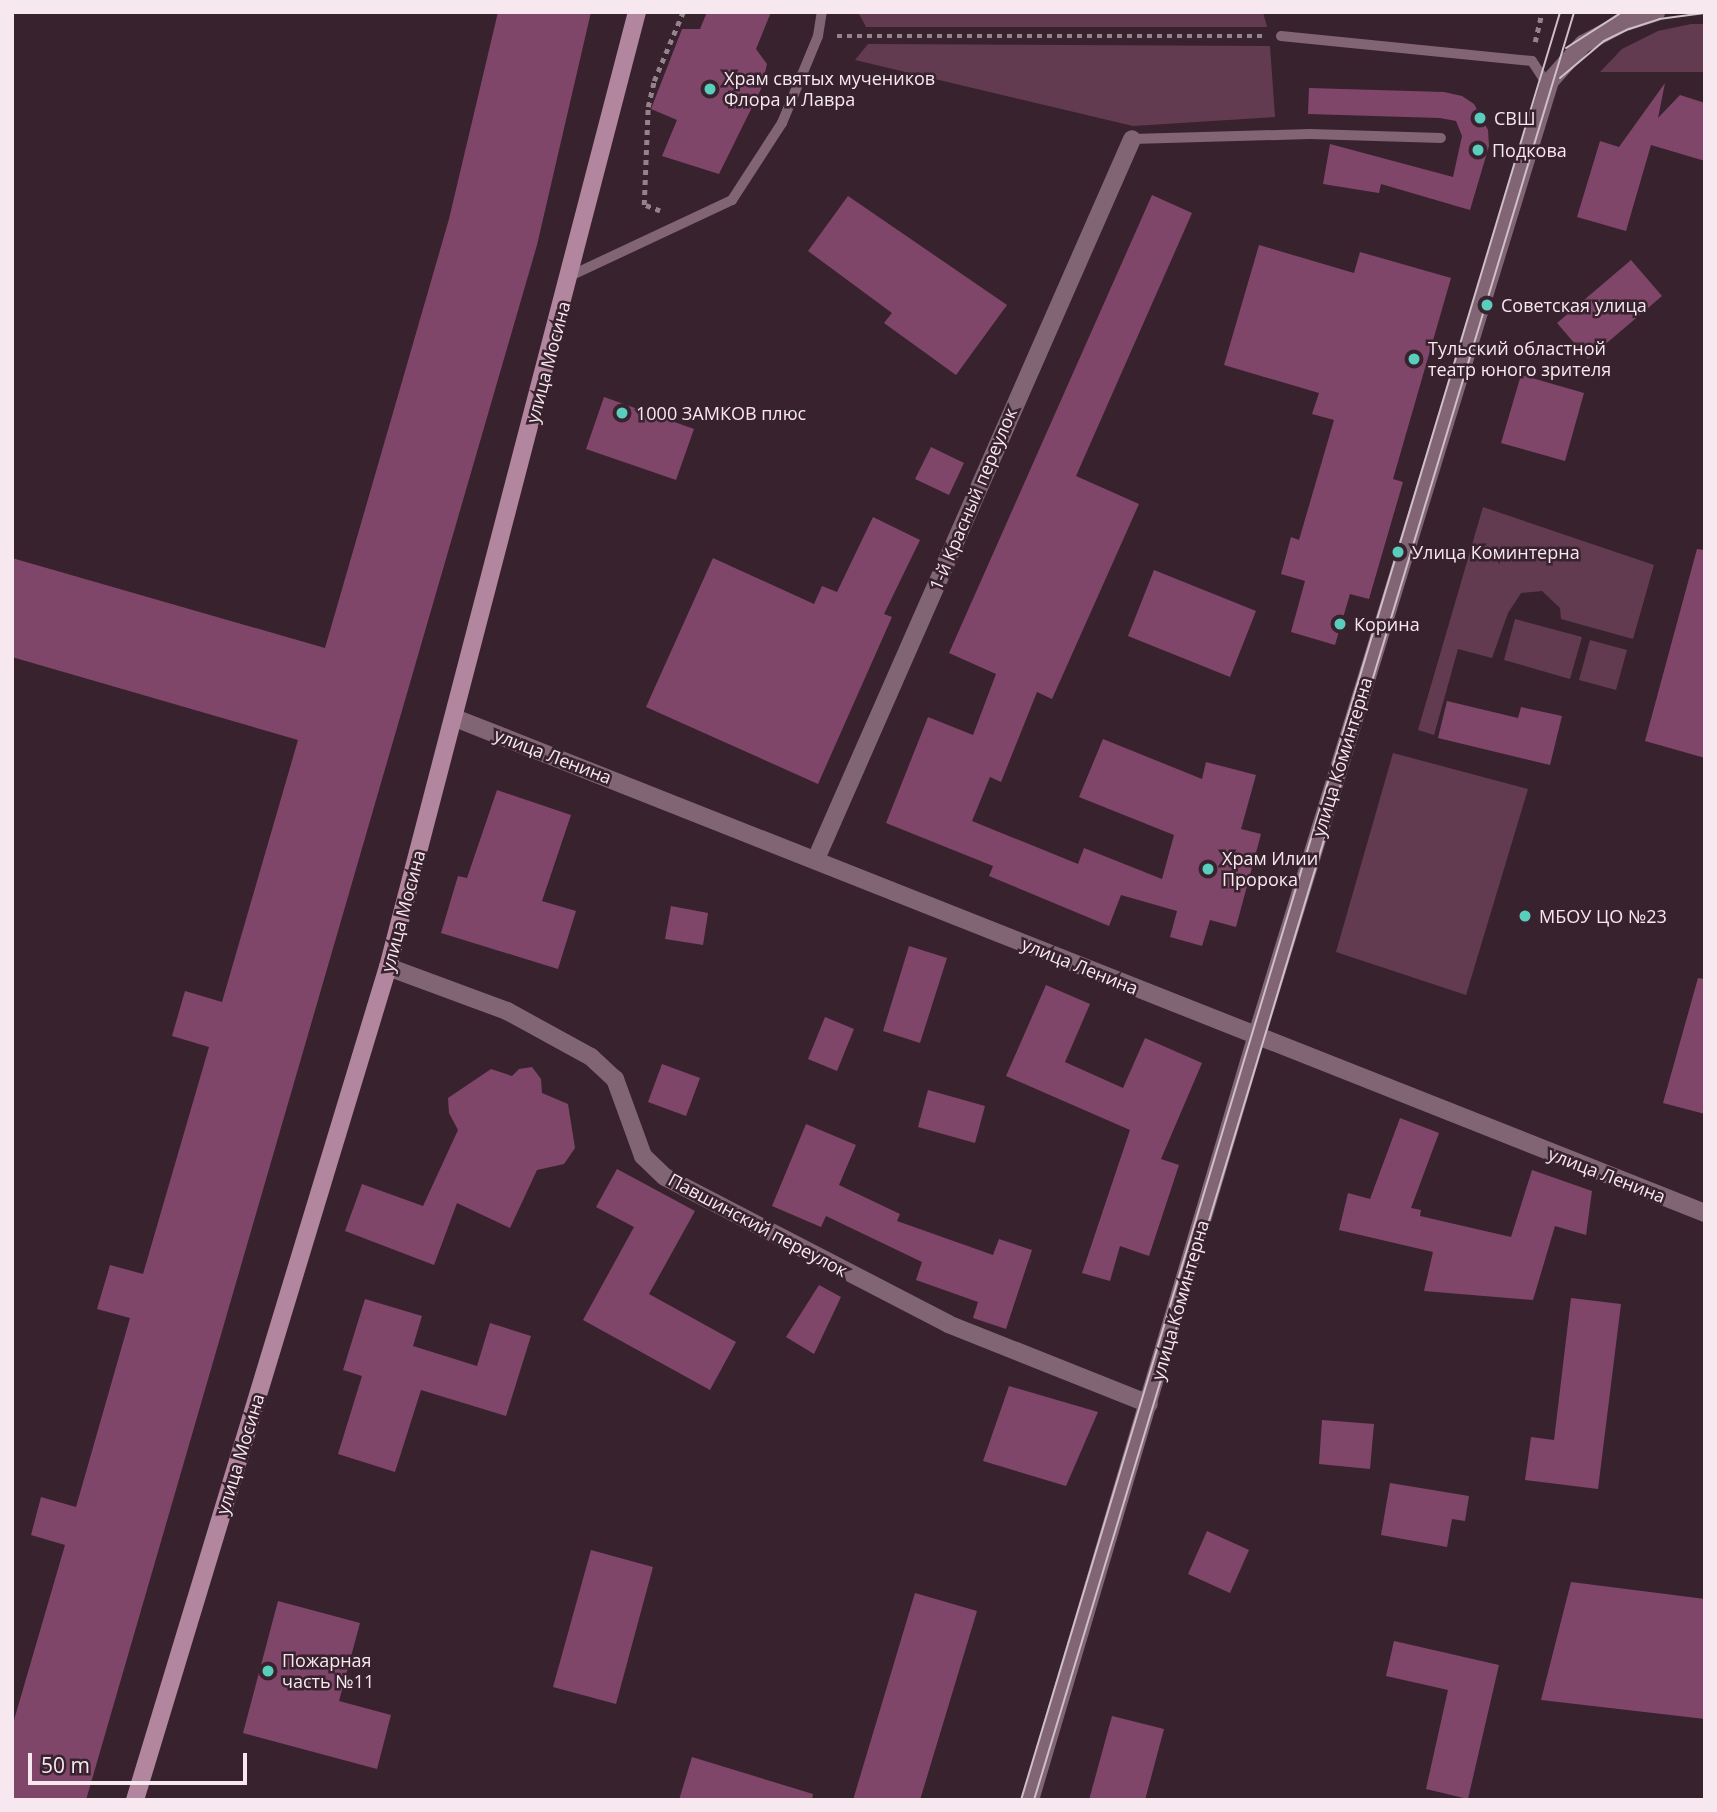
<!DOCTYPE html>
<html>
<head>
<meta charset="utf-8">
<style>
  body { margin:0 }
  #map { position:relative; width:1717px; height:1812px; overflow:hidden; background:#38222e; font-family:"Open Sans",sans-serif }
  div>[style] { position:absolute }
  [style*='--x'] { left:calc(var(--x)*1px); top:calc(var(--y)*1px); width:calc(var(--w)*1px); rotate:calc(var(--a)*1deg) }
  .green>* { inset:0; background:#623b51 }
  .building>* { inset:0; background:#804669 }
  .path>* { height:4.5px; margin-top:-2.25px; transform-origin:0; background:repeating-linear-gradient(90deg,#95828c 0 5px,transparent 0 10px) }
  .service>* { height:10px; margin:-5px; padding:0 5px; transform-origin:5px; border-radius:5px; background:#816574 }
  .minor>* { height:18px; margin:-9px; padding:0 9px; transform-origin:9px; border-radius:9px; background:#816574 }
  .secondary>* { height:18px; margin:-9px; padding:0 9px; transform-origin:9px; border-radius:9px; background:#b2869e }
  .tram>* { height:2px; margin:-1px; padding:0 1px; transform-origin:1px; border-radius:1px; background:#cfbfc7 }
  .dots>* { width:19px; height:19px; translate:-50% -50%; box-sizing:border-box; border:4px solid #38222e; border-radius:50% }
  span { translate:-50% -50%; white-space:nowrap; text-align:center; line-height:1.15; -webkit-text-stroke:5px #38222e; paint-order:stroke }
  .poi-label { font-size:18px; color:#f7e8f0 }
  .left { translate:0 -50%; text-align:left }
  .street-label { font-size:18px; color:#f7e8f0 }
  .frame { position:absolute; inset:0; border:14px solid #f7e8f0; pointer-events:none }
  .scale { position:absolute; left:28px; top:1753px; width:219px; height:32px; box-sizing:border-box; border:4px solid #f7e8f0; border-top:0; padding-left:9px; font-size:21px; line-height:24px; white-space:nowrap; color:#f7e8f0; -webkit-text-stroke:5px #38222e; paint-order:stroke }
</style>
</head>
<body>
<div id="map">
  <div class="green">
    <i style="clip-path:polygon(858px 12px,1263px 12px,1267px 27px,866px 27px)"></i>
    <i style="clip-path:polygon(1691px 24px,1705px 24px,1705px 72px,1600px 72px,1622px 49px,1658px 31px)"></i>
    <i style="clip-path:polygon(868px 44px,1270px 46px,1275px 117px,1133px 126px,855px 60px)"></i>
    <i style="clip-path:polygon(1483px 507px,1654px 565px,1633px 639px,1561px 619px,1560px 608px,1542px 591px,1521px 593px,1508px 613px,1492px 658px,1458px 649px,1434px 735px,1418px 730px)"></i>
    <i style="clip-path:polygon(1515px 619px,1582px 637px,1570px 679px,1504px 660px)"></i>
    <i style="clip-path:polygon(1590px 640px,1627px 650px,1616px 690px,1579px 680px)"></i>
    <i style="clip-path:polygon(1393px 753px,1528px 789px,1466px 995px,1336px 952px)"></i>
  </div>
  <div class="building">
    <i style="clip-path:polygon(498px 12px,591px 12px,537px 245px,86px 1800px,12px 1800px,12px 1727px,65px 1545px,31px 1535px,41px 1497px,76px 1507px,130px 1318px,97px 1309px,110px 1265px,143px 1274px,209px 1047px,172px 1036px,185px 991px,222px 1002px,298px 740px,12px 657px,12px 558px,325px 648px,449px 219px)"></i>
    <i style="clip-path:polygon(707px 12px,771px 12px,756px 49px,767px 64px,761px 89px,719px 174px,662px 156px,677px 120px,651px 109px,682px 29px,700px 29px)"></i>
    <i style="clip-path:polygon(1665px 83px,1658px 118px,1680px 95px,1705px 103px,1705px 161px,1651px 145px,1626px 231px,1577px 217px,1600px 141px,1619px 147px)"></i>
    <i style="clip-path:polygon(1309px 88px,1444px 92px,1462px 96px,1474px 104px,1488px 130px,1489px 146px,1470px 210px,1381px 184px,1379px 193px,1323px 184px,1330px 144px,1453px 177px,1462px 136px,1456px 121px,1440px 118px,1308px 114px)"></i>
    <i style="clip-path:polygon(1152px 195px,1192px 213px,1076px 476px,1139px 504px,1052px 699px,1037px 692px,1001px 782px,990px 777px,972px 821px,1078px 864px,1084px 848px,1162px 879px,1174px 835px,1079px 797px,1103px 739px,1202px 779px,1206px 762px,1256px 775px,1241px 829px,1261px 834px,1236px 927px,1210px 920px,1202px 946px,1170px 937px,1177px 911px,1121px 895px,1109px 926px,989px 876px,993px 866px,886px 823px,928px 717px,973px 735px,996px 674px,949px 653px)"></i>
    <i style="clip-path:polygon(848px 196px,1007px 305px,956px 375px,884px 323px,892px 313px,808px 251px)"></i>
    <i style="clip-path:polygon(1259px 245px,1354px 273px,1360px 252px,1451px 278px,1393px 479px,1403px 482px,1369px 599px,1350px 594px,1335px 645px,1291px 632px,1305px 581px,1281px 574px,1291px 537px,1299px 540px,1334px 420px,1312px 414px,1319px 393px,1224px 365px)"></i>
    <i style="clip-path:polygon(1631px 260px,1662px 296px,1588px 359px,1557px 323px)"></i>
    <i style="clip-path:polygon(1521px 375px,1584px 393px,1565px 461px,1501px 443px)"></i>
    <i style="clip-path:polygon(604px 397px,694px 429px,676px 480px,586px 449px)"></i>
    <i style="clip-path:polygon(931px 447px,964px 463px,949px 495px,915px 479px)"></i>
    <i style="clip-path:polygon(873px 517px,920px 540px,884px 614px,892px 617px,818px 784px,646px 707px,713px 558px,814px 604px,822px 586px,837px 592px)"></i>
    <i style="clip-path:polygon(1697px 549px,1705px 550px,1705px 758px,1645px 741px)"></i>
    <i style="clip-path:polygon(1154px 570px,1256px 611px,1230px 677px,1128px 636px)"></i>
    <i style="clip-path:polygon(1447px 701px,1518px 718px,1521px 707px,1562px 716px,1550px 765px,1438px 738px)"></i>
    <i style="clip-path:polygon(497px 790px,571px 815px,542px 901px,576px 911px,558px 969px,441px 933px,458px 876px,467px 878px)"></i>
    <i style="clip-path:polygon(671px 906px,708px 913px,703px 945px,665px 939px)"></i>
    <i style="clip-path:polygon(909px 946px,947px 958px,920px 1043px,883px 1031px)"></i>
    <i style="clip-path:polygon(1698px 978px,1705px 979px,1705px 1114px,1663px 1103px)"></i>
    <i style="clip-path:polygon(1046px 985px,1090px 1004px,1065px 1062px,1123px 1088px,1145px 1038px,1202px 1063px,1161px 1159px,1179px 1165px,1149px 1256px,1120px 1246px,1110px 1281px,1082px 1273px,1130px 1130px,1006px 1076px)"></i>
    <i style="clip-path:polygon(825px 1017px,854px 1029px,837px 1071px,808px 1059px)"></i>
    <i style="clip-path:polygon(662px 1064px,700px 1078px,686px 1116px,648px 1102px)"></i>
    <i style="clip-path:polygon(532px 1067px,541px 1079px,542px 1093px,568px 1104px,575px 1148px,564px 1164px,537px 1170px,510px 1228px,457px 1203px,434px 1265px,345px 1231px,362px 1184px,423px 1206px,458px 1130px,449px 1113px,448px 1098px,491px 1069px,512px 1076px,519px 1069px)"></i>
    <i style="clip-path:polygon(928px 1090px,985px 1106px,975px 1143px,918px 1127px)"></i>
    <i style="clip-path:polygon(1400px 1118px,1439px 1133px,1411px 1208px,1421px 1210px,1420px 1216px,1511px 1237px,1532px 1170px,1592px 1191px,1586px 1235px,1555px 1226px,1533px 1300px,1424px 1291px,1433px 1252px,1339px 1230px,1348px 1193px,1370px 1199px)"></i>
    <i style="clip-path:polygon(806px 1124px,856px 1145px,839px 1185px,900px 1214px,897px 1221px,993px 1255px,999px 1239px,1032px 1250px,1006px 1329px,973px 1318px,978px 1302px,916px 1280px,922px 1262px,826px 1216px,821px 1227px,772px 1206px)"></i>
    <i style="clip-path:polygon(617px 1169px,695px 1211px,649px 1294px,736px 1342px,710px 1390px,583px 1320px,634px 1227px,596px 1207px)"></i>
    <i style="clip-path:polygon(819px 1285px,841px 1297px,814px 1354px,786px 1337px)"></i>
    <i style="clip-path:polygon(1571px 1298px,1621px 1304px,1598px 1489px,1525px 1480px,1531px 1437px,1554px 1440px)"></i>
    <i style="clip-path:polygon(365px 1299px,422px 1316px,413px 1346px,477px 1366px,490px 1323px,531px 1336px,506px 1416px,421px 1390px,395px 1472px,338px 1454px,362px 1376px,343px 1370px)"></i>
    <i style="clip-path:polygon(1009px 1386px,1098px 1412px,1066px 1486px,983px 1461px)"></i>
    <i style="clip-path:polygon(1322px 1420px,1374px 1424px,1370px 1469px,1319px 1464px)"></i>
    <i style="clip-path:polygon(1390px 1483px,1469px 1496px,1465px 1521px,1452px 1519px,1447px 1547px,1381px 1535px)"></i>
    <i style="clip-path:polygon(1207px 1531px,1249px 1550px,1230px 1593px,1188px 1574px)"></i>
    <i style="clip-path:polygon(591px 1550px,653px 1567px,616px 1704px,553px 1687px)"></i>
    <i style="clip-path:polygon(1571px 1582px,1705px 1599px,1705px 1719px,1541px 1700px)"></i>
    <i style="clip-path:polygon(915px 1593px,977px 1611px,920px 1800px,853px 1800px)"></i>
    <i style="clip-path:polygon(278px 1601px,360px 1623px,339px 1701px,391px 1715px,377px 1769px,243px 1733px)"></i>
    <i style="clip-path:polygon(1394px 1641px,1499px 1665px,1468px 1799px,1426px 1789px,1448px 1690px,1386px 1676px)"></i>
    <i style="clip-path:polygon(1112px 1716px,1164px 1729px,1145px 1800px,1089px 1800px)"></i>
    <i style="clip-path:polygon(692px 1757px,813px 1794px,812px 1800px,679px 1800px)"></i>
  </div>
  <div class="path">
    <i style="--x:837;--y:36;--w:425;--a:0"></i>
    <i style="--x:1535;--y:42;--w:31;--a:-77"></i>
    <i style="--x:660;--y:211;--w:17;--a:-159"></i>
    <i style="--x:644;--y:205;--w:98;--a:-87.7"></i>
    <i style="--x:648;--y:107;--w:27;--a:-77"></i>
    <i style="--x:654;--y:81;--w:75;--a:-67.2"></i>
  </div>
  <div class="service">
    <i style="--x:1281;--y:36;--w:252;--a:5.7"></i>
    <i style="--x:1532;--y:61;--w:20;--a:57"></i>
    <i style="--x:1132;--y:139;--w:178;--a:-1.6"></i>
    <i style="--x:1310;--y:134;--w:131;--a:1.7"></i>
    <i style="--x:570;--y:276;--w:179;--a:-25.1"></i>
    <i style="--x:732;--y:200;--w:92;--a:-57"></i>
    <i style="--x:782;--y:123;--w:94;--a:-67.5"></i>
    <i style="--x:818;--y:36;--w:24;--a:-81"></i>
  </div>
  <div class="minor">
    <i style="--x:455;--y:718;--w:1344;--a:21.6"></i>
    <i style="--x:816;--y:859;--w:786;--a:-66.3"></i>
    <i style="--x:388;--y:967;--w:127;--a:20.3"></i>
    <i style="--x:507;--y:1011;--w:96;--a:28.7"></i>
    <i style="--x:591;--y:1057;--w:33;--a:43"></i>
    <i style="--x:615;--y:1079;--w:82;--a:70"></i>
    <i style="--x:643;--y:1156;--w:30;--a:44"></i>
    <i style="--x:665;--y:1177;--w:319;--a:27.4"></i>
    <i style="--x:948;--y:1324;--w:216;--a:21.7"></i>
    <i style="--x:1030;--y:1800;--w:795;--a:-73.48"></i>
    <i style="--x:1256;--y:1038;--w:1001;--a:-72.92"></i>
    <i style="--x:1550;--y:81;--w:50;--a:-48.3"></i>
    <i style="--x:1583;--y:44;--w:45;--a:-27.7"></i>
    <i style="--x:1623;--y:23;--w:35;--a:-18"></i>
  </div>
  <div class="secondary">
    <i style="--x:135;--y:1800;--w:871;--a:-73.11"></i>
    <i style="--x:388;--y:967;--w:987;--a:-75.39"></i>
  </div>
  <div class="tram">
    <i style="--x:1566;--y:48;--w:67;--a:-32.7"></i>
    <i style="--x:1560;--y:78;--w:57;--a:-40.1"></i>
    <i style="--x:1604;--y:41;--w:28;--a:-26"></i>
    <i style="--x:1629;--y:29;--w:32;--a:-18"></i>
    <i style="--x:1659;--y:19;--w:46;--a:-7.4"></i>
    <i style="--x:1021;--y:1800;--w:1867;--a:-73.22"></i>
    <i style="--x:1034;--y:1800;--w:1868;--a:-73.19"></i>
  </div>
  <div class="dots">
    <i style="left:710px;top:89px;background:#5acebd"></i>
    <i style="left:1480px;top:118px;background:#5acebd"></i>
    <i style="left:1478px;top:150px;background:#5acebd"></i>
    <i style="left:1487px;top:305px;background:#5acebd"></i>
    <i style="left:1414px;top:359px;background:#5acebd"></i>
    <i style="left:622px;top:413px;background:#5acebd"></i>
    <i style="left:1398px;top:552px;background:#5acebd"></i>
    <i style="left:1340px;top:624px;background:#5acebd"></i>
    <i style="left:1208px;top:869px;background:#5acebd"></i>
    <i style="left:1525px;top:916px;background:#5acebd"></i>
    <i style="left:268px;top:1671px;background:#5acebd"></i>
  </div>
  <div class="poi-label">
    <span class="left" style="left:724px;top:89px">Храм святых мучеников<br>Флора и Лавра</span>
    <span class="left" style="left:1494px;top:118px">СВШ</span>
    <span class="left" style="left:1492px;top:150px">Подкова</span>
    <span class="left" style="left:1501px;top:305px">Советская улица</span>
    <span class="left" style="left:1428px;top:359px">Тульский областной<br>театр юного зрителя</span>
    <span class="left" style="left:636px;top:413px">1000 ЗАМКОВ плюс</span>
    <span class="left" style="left:1412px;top:552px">Улица Коминтерна</span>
    <span class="left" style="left:1354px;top:624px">Корина</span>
    <span class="left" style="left:1222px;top:869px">Храм Илии<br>Пророка</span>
    <span class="left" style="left:1539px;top:916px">МБОУ ЦО №23</span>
    <span class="left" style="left:282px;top:1671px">Пожарная<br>часть №11</span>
  </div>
  <div class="street-label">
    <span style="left:548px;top:362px;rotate:-75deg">улица Мосина</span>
    <span style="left:973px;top:499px;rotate:-67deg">1-й Красный переулок</span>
    <span style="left:553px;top:756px;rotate:21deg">улица Ленина</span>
    <span style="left:1342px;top:757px;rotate:-73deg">улица Коминтерна</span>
    <span style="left:403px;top:911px;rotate:-75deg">улица Мосина</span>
    <span style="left:1080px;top:966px;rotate:22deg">улица Ленина</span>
    <span style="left:1607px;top:1175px;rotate:21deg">улица Ленина</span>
    <span style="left:758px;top:1225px;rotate:28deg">Павшинский переулок</span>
    <span style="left:1180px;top:1300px;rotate:-74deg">улица Коминтерна</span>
    <span style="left:240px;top:1454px;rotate:-73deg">улица Мосина</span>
  </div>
  <div class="frame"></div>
  <div class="scale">50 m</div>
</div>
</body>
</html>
